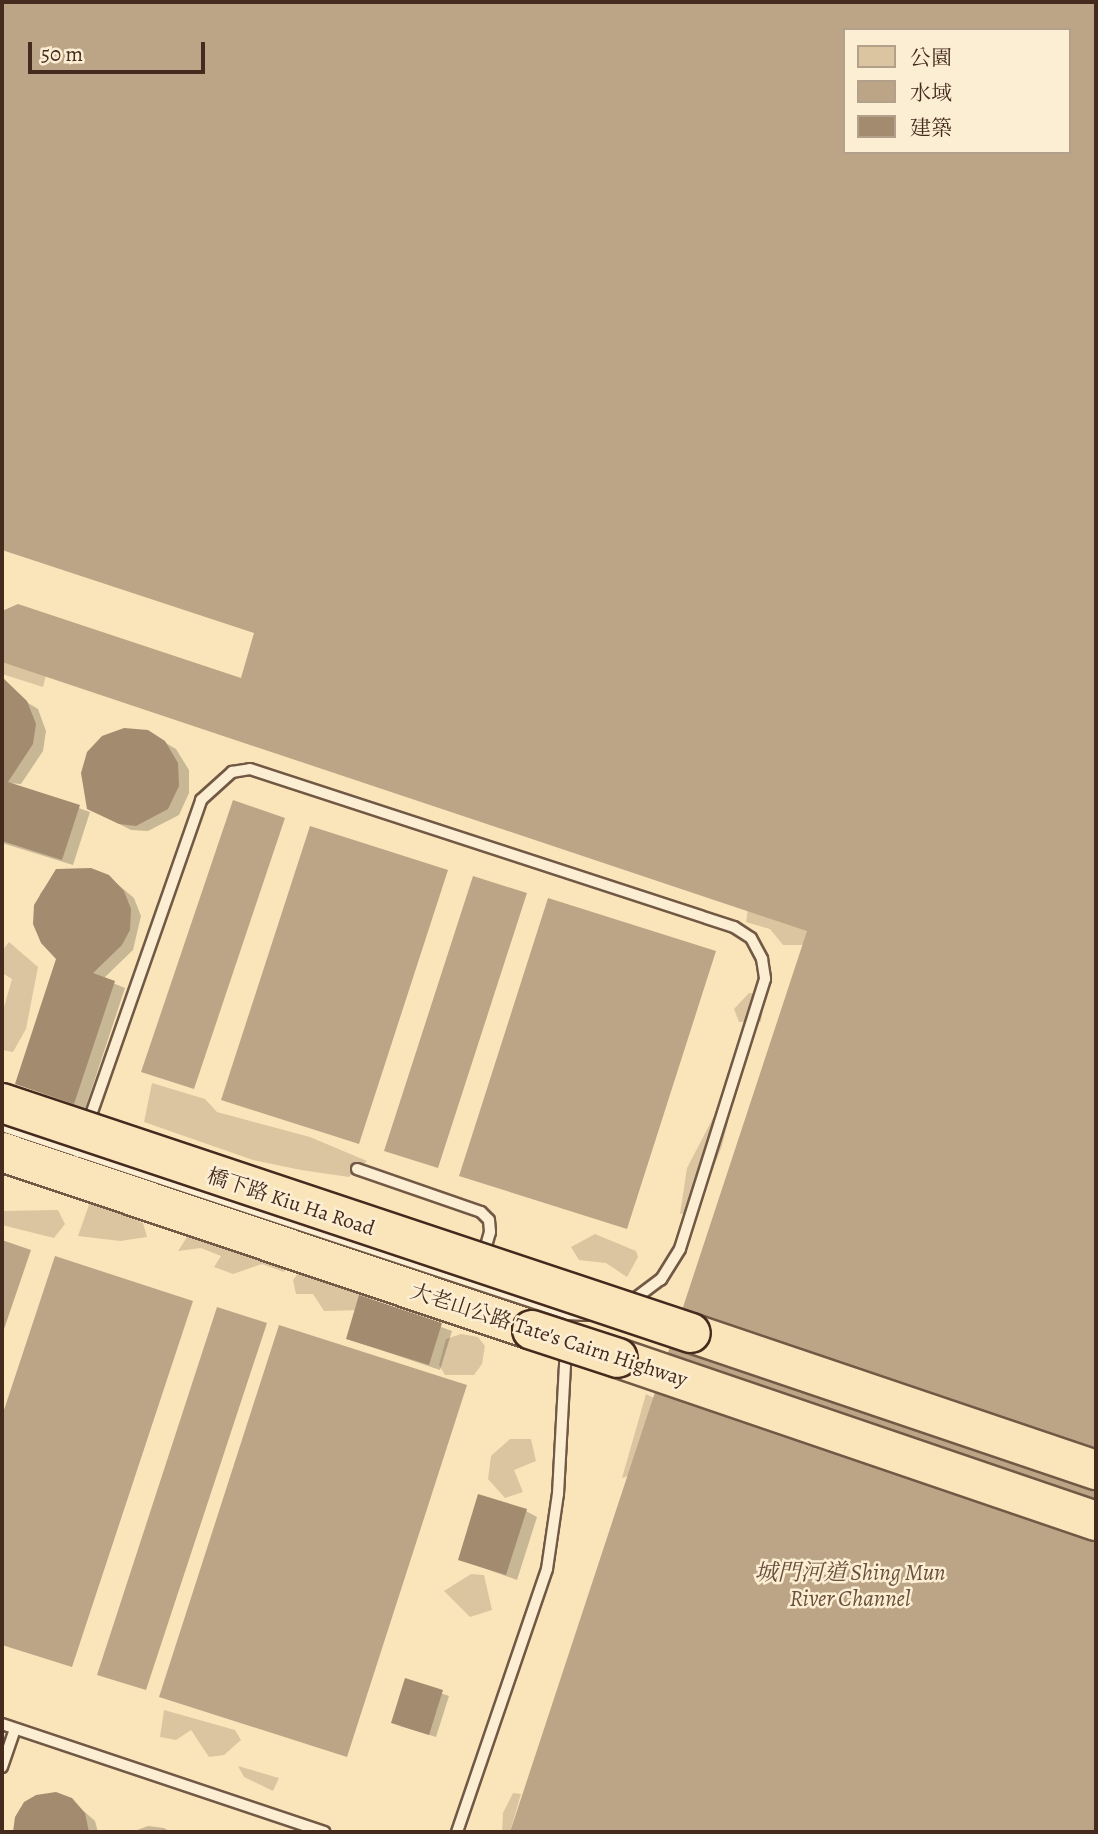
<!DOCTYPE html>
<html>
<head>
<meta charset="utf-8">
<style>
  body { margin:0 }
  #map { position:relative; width:1098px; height:1834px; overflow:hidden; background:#fae5bb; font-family:Alegreya,"Noto Serif TC",serif }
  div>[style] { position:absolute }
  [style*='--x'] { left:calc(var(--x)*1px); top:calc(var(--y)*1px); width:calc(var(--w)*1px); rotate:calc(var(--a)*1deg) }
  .green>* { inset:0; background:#dbc5a0 }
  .water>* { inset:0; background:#bca586 }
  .pier>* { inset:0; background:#fae5bb }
  .shadow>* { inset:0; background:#0003 }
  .building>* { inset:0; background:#a38b70 }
  .roads { filter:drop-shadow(2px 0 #725945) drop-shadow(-2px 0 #725945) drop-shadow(0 2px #725945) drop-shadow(0 -2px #725945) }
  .lane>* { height:10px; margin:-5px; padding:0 5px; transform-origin:5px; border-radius:5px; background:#fceed3 }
  .highway>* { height:38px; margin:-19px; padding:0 19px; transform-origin:19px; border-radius:19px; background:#fae5bb }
  .bridges { filter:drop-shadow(2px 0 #452a1e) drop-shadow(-2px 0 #452a1e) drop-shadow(0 2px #452a1e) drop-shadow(0 -2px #452a1e) }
  .highway-bridge>* { height:38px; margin:-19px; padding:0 19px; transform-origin:19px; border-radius:19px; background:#fae5bb }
  span { translate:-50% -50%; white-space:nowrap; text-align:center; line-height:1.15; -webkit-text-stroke:5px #fceed3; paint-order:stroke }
  .street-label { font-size:21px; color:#452a1e }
  .water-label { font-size:23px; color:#694f3d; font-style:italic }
  .frame { position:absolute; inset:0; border:4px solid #452a1e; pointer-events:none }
  .legend { position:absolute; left:843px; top:28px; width:228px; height:126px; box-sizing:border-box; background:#fceed3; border:2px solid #b3a08b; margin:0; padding:9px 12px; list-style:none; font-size:21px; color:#452a1e }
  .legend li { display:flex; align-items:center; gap:14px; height:35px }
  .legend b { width:35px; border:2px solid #b3a08b }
  .scale { position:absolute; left:28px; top:42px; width:177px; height:32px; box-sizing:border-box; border:4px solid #452a1e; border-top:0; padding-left:9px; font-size:21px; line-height:24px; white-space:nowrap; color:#452a1e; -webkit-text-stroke:5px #fceed3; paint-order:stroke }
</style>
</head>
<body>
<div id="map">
  <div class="green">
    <i style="clip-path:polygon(2px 632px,48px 668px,43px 687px,2px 674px)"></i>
    <i style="clip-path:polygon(749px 903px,826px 928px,803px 945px,783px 945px,770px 929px,746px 922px)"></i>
    <i style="clip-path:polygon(9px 942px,38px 967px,26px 1029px,13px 1052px,2px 1050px,2px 1014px,12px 979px,2px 973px,2px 951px)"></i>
    <i style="clip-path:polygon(749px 993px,765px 994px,761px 1022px,739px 1022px,734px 1009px)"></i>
    <i style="clip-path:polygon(152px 1083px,205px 1099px,217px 1112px,310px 1137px,367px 1161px,349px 1177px,301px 1170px,253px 1160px,144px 1122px)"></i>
    <i style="clip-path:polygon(713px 1118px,728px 1122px,722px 1146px,696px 1212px,680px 1214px,687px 1168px)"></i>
    <i style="clip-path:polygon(90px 1202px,143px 1223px,147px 1237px,120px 1241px,78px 1236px)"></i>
    <i style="clip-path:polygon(58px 1210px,65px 1224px,54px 1238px,2px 1225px,2px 1211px)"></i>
    <i style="clip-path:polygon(189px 1234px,288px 1264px,284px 1272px,262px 1264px,233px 1274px,214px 1267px,221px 1256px,201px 1248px,178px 1251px)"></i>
    <i style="clip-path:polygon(595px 1234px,636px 1251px,638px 1257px,627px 1277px,606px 1263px,579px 1260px,571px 1247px)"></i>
    <i style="clip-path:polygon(299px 1272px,374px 1295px,363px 1310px,324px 1311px,313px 1294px,296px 1294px,293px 1280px)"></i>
    <i style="clip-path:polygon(461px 1334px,478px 1337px,485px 1346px,482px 1364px,474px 1375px,445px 1375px,439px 1365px,446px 1339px)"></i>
    <i style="clip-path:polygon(646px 1394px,668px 1405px,628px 1476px,622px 1478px)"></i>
    <i style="clip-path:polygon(510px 1439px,531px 1439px,536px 1461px,514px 1470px,523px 1492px,505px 1498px,488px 1479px,491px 1456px)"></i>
    <i style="clip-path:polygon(471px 1574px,484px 1575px,492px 1610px,470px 1617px,444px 1591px)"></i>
    <i style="clip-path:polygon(164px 1710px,235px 1730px,241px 1740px,224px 1755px,209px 1757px,191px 1730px,176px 1740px,160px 1737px)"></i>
    <i style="clip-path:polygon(238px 1766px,279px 1778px,273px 1791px,244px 1777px)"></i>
    <i style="clip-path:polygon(513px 1793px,521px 1794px,510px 1832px,502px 1832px,503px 1813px)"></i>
  </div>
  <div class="water">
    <i style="clip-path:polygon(evenodd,2px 2px,1096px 2px,1096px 1832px,510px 1832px,807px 931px,2px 662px,2px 2px,844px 30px,1068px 30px,1068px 152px,844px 152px,844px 30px)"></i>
    <i style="clip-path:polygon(233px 800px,285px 818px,194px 1089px,141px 1072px)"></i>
    <i style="clip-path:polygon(310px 826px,448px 870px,359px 1144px,221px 1100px)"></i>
    <i style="clip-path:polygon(473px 876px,527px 893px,438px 1168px,384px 1151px)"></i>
    <i style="clip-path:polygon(548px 898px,716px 951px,627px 1229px,459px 1176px)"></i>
    <i style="clip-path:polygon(2px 1240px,31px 1250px,2px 1335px)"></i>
    <i style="clip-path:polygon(55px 1256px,193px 1301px,72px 1667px,2px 1645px,2px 1416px)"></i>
    <i style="clip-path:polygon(217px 1307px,267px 1323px,146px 1690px,97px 1675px)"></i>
    <i style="clip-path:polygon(279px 1325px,467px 1385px,347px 1757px,159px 1697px)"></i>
  </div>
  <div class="pier">
    <i style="clip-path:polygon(2px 550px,254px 633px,241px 678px,18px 604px,2px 611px)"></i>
  </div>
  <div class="shadow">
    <i style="clip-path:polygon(2px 687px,38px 709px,46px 731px,43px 751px,21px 784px,6px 783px,90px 812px,73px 865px,2px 843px,6px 781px,2px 780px)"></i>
    <i style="clip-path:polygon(147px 732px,176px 749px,189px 770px,189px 793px,179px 815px,148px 831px,131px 830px,100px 814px)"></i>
    <i style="clip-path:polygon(57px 871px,108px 876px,134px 898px,141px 916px,133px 950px,103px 979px,125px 988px,85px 1109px,17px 1084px,58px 959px,35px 923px,40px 894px)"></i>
    <i style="clip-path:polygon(360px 1297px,452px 1331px,440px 1370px,348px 1339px)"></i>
    <i style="clip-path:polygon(526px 1511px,537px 1517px,517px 1580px,460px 1560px)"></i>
    <i style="clip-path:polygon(406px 1681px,449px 1696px,436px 1737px,400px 1726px)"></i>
    <i style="clip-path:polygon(71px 1800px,95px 1821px,98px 1832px,14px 1832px,16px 1818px)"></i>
    <i style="clip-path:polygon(148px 1826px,164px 1828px,171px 1832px,132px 1832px)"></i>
  </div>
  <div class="building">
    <i style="clip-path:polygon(2px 677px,27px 701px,36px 724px,33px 744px,8px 782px,80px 805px,62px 860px,2px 841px)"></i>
    <i style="clip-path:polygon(124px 728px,148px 730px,165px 741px,178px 763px,179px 786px,168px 809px,136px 826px,119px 824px,87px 809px,81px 773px,87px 752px,102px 736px)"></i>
    <i style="clip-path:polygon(91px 868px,109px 875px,124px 891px,131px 909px,130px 930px,122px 945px,93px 973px,115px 981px,74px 1104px,15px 1084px,56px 959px,41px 943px,33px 924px,34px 905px,56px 869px)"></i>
    <i style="clip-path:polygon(359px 1295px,442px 1323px,429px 1365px,346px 1339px)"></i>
    <i style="clip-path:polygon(478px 1494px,527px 1509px,506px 1575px,458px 1560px)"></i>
    <i style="clip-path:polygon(405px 1678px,443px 1690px,429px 1735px,391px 1723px)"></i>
    <i style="clip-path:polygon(56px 1792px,72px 1798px,85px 1813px,89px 1832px,13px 1832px,15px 1817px,24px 1802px,36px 1795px)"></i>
  </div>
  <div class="roads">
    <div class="lane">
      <i style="--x:2;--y:1126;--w:596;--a:18.37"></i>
      <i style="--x:568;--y:1314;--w:18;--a:3"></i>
      <i style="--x:78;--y:1152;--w:373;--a:-70.7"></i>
      <i style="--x:201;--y:800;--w:42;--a:-42.1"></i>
      <i style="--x:232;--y:772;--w:18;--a:-9"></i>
      <i style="--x:250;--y:769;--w:509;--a:18.08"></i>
      <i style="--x:734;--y:927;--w:20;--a:33"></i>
      <i style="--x:751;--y:938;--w:24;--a:62"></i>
      <i style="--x:762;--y:959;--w:20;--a:81"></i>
      <i style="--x:765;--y:979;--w:283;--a:107.5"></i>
      <i style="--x:680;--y:1249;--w:36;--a:122"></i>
      <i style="--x:661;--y:1279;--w:40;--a:143"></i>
      <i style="--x:357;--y:1169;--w:131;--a:19.1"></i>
      <i style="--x:481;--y:1212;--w:11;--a:45"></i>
      <i style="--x:489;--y:1220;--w:12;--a:85"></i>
      <i style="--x:490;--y:1232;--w:26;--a:106"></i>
      <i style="--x:2;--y:1724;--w:340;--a:18.5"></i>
      <i style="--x:2;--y:1767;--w:40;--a:-71.1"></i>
      <i style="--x:457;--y:1832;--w:278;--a:-71.1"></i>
      <i style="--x:547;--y:1569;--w:76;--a:-81.7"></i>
      <i style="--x:558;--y:1494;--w:146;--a:-86.9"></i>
    </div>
    <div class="highway">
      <i style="--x:2;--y:1152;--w:559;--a:18.56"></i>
      <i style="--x:691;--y:1333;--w:428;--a:18.7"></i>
      <i style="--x:618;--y:1358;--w:505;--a:18.83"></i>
    </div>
  </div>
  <div class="bridges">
    <div class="highway-bridge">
      <i style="--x:2;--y:1103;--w:726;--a:18.46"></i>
      <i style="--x:532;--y:1330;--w:90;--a:18"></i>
    </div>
  </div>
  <div class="street-label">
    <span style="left:291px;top:1202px;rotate:18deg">橋下路 Kiu Ha Road</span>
    <span style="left:549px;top:1335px;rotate:18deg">大老山公路 Tate's Cairn Highway</span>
  </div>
  <div class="water-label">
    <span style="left:850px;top:1586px">城門河道 Shing Mun<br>River Channel</span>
  </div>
  <div class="frame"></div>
  <ul class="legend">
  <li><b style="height:19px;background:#dbc5a0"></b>公園</li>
  <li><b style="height:19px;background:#bca586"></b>水域</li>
  <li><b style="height:19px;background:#a38b70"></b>建築</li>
  </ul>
  <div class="scale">50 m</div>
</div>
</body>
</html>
